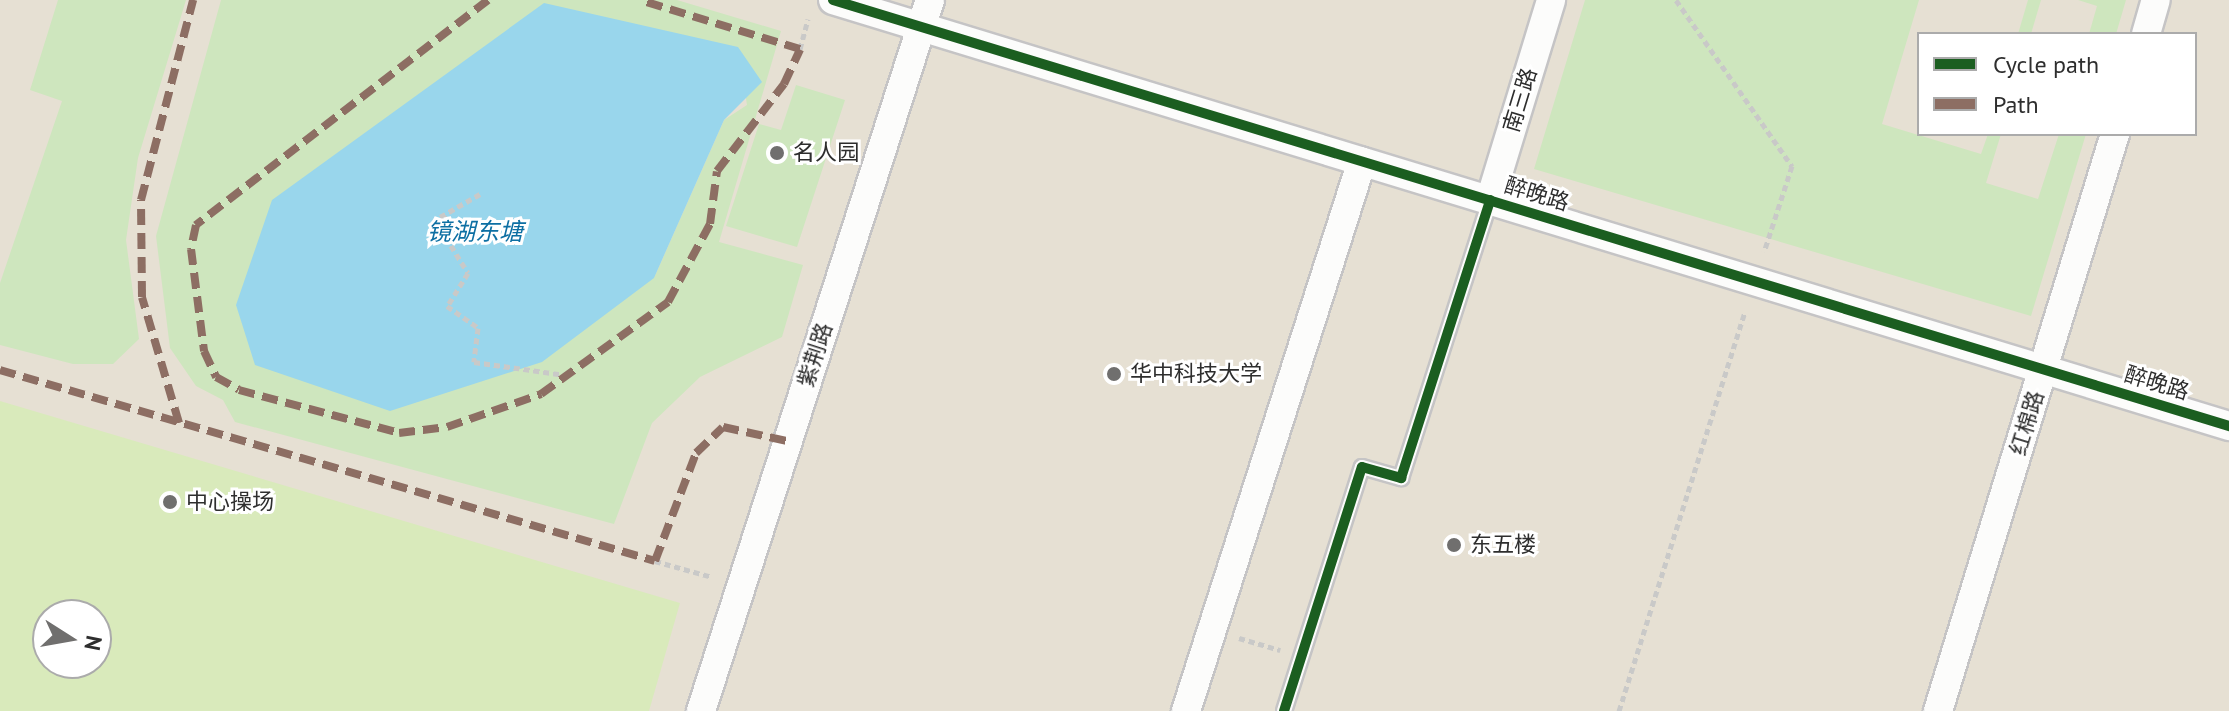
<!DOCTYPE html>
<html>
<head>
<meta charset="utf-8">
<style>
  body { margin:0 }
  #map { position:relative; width:2229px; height:711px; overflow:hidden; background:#ece8e4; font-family:"PT Sans","Noto Sans SC",sans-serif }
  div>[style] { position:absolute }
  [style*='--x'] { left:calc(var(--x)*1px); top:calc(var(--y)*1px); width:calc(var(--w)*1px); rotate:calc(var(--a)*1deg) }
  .education>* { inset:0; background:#e6e0d3 }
  .green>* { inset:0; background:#cee6be }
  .pitch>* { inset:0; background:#d9eabb }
  .water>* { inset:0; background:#99d6ec }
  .path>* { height:5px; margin-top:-2.5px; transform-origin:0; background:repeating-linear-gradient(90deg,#c9c9c8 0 6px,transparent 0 10px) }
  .roads { filter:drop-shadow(2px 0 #c5c4c5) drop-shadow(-2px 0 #c5c4c5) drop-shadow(0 2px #c5c4c5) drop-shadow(0 -2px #c5c4c5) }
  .lane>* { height:14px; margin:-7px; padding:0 7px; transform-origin:7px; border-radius:7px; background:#fcfcfb }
  .street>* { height:28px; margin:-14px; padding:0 14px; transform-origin:14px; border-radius:14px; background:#fcfcfb }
  .quiet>* { height:8px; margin-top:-4px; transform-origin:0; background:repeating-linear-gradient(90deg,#8d6e63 0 16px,transparent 0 24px) }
  .cycleway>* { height:10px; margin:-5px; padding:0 5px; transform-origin:5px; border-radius:5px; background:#1b5e20 }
  .dots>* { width:22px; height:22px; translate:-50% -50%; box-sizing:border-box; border:4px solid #fff; border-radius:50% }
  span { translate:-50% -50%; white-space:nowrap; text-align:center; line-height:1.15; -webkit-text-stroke:6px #fff; paint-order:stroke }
  .street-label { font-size:22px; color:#2e2e2e }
  .poi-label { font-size:22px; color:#2e2e2e }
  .left { translate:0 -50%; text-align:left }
  .water-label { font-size:24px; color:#0d6fa3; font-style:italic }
  .legend { position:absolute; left:1917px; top:32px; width:280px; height:104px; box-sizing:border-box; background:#fff; border:2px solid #ababab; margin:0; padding:10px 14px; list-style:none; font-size:24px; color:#2e2e2e }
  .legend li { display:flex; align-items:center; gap:16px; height:40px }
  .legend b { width:40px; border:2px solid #ababab }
  .north { position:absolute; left:32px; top:599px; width:80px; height:80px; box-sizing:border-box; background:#fff; border:2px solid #ababab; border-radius:50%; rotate:101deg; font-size:22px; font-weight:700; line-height:32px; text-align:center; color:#2e2e2e }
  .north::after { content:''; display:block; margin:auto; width:28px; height:36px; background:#706f6e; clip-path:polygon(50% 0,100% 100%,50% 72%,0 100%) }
</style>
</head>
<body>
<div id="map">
  <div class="education">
    <i style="clip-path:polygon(evenodd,0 0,2229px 0,2229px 711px,0 711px,0 0,1919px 34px,2195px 34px,2195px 134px,1919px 134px,1919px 34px,0 0,48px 615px,96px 615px,96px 663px,48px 663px,48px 615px)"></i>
  </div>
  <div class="green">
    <i style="clip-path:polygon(58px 0,186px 0,138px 158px,126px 240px,139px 339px,113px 364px,73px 364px,0 345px,0 283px,62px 101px,30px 90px)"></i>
    <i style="clip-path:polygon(evenodd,221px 0,677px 0,781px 31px,719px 242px,803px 265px,782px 337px,700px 377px,652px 423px,614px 524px,235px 422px,223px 400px,196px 386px,170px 348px,156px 236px,221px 0,738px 47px,747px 105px,724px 120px,654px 278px,738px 47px)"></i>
    <i style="clip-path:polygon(1585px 0,1919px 0,1882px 124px,1981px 154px,1988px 134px,2001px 134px,1986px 183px,2038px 199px,2059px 134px,2086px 134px,2031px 316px,1534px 169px)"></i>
    <i style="clip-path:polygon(2028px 0,2041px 0,2031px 34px,2018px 34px)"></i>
    <i style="clip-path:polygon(2078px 0,2126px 0,2116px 34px,2089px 34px,2097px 6px)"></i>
    <i style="clip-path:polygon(796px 85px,845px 100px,797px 247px,726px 226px,759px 124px,781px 130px)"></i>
  </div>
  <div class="pitch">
    <i style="clip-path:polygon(evenodd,0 401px,680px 603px,649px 711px,0 711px,0 401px,48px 615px,96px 615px,96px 663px,48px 663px,48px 615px)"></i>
  </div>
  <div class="water">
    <i style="clip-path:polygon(544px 3px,738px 47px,762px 82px,724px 120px,654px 278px,542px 362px,390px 411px,255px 365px,236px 305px,272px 200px)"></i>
  </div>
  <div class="path">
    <i style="--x:1676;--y:0;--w:203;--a:55.1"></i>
    <i style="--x:1792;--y:166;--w:90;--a:108"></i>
    <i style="--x:800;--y:49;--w:31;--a:-75"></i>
    <i style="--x:480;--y:194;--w:52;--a:150"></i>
    <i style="--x:435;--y:220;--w:62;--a:58.1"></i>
    <i style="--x:468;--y:273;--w:39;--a:122"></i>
    <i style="--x:447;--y:306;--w:38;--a:35"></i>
    <i style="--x:478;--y:328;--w:34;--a:97"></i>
    <i style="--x:474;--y:362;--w:92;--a:8.1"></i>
    <i style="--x:655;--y:561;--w:59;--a:15.7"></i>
    <i style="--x:1239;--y:638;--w:43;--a:16.3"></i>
    <i style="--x:1619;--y:711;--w:419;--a:-72.5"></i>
  </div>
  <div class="roads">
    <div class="lane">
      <i style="--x:1284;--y:711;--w:256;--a:-72.3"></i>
      <i style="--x:1362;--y:467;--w:41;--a:15.8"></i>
      <i style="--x:1401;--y:478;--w:292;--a:-72.2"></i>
    </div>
    <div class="street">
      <i style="--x:833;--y:0;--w:1460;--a:16.97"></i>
      <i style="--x:2146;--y:34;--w:35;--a:-74"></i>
      <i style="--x:1490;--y:200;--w:209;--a:-73"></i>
      <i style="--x:701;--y:711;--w:747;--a:-72.15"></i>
      <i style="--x:1186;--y:711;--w:577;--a:-72.26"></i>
      <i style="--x:1938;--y:711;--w:604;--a:-72.95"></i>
    </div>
  </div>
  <div class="quiet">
    <i style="--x:488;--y:0;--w:369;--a:142.4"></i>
    <i style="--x:196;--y:225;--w:25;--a:102"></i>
    <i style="--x:191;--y:249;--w:103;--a:82.7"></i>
    <i style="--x:204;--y:351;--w:29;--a:65"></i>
    <i style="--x:216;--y:377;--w:26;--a:29"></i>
    <i style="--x:239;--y:390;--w:166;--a:15"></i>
    <i style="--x:399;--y:433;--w:48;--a:-7.1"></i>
    <i style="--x:447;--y:427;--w:100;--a:-19.3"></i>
    <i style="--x:541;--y:394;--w:157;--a:-35.9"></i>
    <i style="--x:668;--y:302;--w:89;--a:-61.7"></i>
    <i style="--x:710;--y:224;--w:53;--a:-82.5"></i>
    <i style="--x:717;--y:171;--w:110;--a:-52.4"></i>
    <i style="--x:784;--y:84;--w:38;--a:-65"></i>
    <i style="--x:800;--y:49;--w:167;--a:-163"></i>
    <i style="--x:0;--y:370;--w:682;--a:16.26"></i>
    <i style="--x:655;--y:561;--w:116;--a:-69.2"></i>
    <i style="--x:696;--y:453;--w:37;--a:-44"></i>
    <i style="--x:723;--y:427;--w:66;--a:12.3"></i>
    <i style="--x:179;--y:423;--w:131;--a:-106.4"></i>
    <i style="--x:142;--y:297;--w:97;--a:-90.6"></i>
    <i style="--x:141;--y:200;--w:207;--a:-75.4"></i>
  </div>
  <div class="cycleway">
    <i style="--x:833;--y:0;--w:1460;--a:16.97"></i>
    <i style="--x:1284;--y:711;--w:256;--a:-72.3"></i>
    <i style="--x:1362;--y:467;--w:41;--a:15.8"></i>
    <i style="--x:1401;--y:478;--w:292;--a:-72.2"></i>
  </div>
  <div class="dots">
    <i style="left:777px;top:153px;background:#706f6e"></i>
    <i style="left:1114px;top:374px;background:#706f6e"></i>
    <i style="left:170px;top:502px;background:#706f6e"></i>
    <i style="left:1454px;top:545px;background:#706f6e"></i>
  </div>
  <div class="street-label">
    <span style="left:1520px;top:100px;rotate:-73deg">南三路</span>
    <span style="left:1537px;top:194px;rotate:17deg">醉晚路</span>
    <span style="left:815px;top:355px;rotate:-72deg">紫荆路</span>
    <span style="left:2157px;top:383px;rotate:17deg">醉晚路</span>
    <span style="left:2027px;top:423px;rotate:-73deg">红棉路</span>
  </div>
  <div class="poi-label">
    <span class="left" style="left:793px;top:153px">名人园</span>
    <span class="left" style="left:1130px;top:374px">华中科技大学</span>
    <span class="left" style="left:186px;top:502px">中心操场</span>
    <span class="left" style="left:1470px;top:545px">东五楼</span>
  </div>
  <div class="water-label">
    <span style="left:475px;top:232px">镜湖东塘</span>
  </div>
  <ul class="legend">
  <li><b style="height:10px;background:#1b5e20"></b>Cycle path</li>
  <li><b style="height:10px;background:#8d6e63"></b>Path</li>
  </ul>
  <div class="north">N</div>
</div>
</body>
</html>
